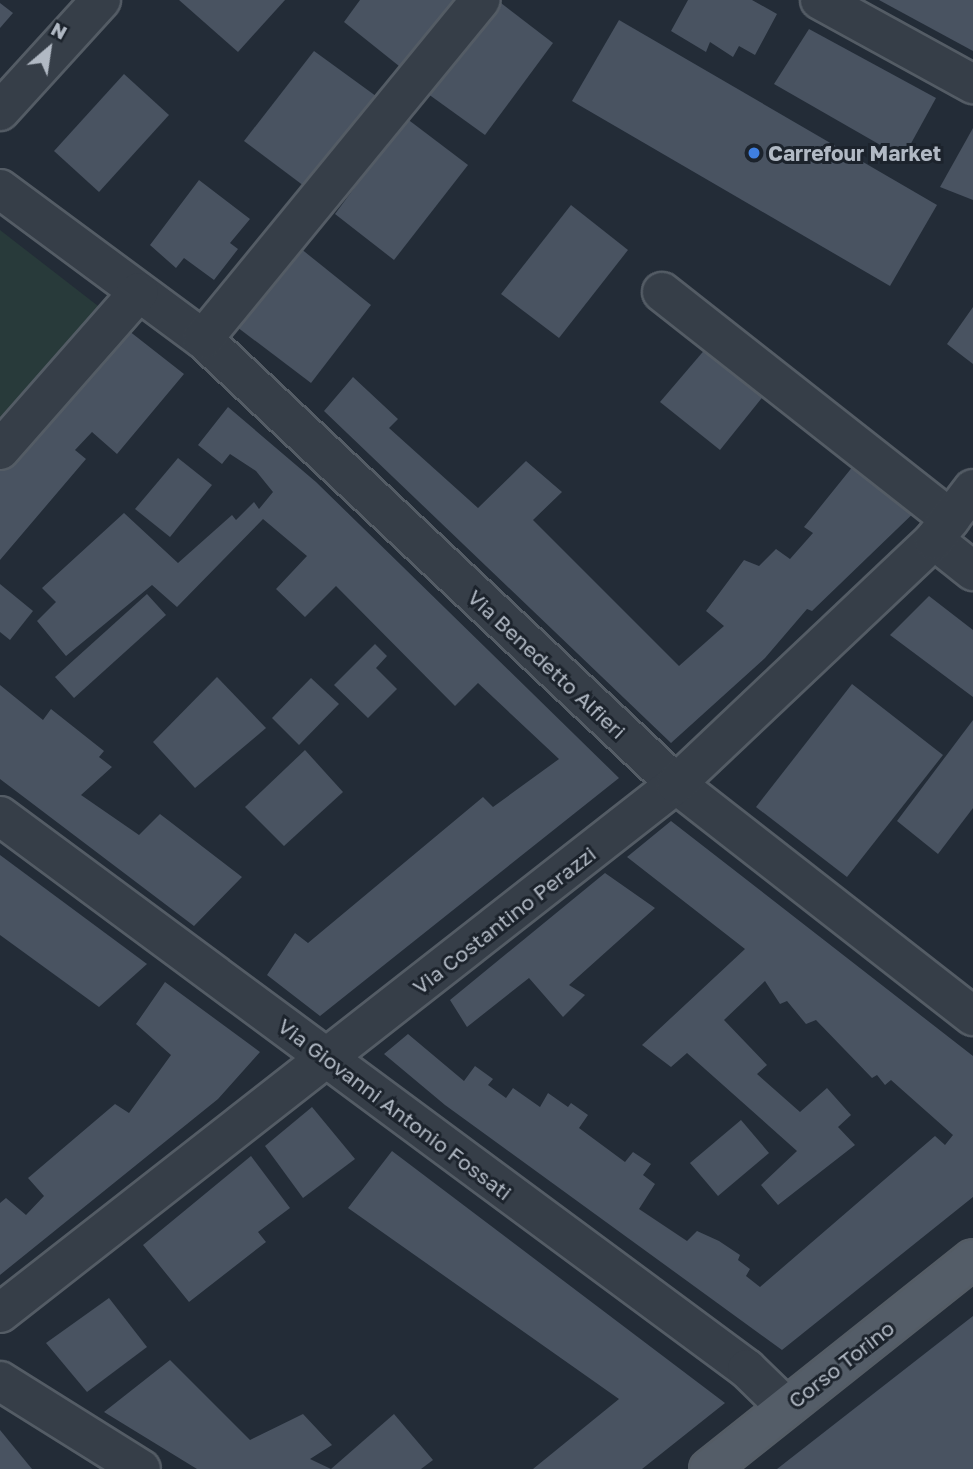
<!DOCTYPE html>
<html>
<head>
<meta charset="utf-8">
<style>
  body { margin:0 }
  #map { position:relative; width:973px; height:1469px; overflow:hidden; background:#232c37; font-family:"Golos Text",sans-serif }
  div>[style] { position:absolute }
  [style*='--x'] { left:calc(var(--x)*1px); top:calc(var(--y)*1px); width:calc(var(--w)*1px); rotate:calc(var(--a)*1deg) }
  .green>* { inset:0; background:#283a3a }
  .building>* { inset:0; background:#495361 }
  .roads { filter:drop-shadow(2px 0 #545c65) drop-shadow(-2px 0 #545c65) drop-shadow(0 2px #545c65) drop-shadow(0 -2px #545c65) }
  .minor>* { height:38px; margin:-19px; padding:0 19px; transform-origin:19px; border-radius:19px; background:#363e48 }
  .major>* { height:38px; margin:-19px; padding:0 19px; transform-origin:19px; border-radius:19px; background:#545d68 }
  .dots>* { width:19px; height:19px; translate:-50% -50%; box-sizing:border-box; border:4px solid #1c232c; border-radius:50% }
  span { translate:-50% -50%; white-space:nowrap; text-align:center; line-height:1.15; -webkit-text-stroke:6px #1c232c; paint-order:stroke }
  .poi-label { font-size:21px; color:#b1b9c4; font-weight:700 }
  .left { translate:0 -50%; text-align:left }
  .street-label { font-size:21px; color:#b1b9c4 }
  .north { position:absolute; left:14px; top:14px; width:70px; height:70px; -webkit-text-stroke:5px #1c232c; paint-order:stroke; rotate:29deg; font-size:19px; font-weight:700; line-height:28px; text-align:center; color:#b1b9c4 }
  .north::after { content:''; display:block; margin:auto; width:24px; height:32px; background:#b1b9c4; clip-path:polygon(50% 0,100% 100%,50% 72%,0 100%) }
</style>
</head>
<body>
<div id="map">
  <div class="green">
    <i style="clip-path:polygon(0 230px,111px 316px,0 438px)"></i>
  </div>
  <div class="building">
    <i style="clip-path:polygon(179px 0,285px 0,238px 52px)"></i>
    <i style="clip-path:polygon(360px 0,458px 0,404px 70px,344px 22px)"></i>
    <i style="clip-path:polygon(497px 0,553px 43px,485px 135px,424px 91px)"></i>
    <i style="clip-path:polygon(688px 0,752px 0,777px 14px,755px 55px,739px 46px,733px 57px,710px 42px,706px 52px,671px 31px)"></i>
    <i style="clip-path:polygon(879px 0,973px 0,973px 51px)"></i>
    <i style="clip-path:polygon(0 3px,13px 13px,0 28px)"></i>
    <i style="clip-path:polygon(619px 20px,937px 205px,890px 286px,572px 101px)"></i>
    <i style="clip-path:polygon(809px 29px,936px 98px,903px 158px,774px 84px)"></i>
    <i style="clip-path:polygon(314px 51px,380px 99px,308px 189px,244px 141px)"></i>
    <i style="clip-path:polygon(124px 74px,169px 115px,99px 192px,54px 151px)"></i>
    <i style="clip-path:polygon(406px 118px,468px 165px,394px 260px,335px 214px)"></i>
    <i style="clip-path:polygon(973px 128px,973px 200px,940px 187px)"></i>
    <i style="clip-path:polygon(199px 180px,250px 219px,230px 243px,238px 249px,214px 280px,184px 258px,176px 268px,150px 245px)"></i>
    <i style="clip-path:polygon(571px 205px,628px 250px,559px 338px,501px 294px)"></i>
    <i style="clip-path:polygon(300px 248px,371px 305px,311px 383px,237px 327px)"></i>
    <i style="clip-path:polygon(973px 307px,973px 364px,947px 344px)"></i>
    <i style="clip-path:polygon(124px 327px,184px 374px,117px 454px,92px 432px,75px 450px,86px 459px,0 560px,0 466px)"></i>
    <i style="clip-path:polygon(713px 340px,773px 384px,720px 450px,660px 402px)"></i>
    <i style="clip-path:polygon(353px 377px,398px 419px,389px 428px,478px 508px,526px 461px,562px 492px,533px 520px,679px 666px,724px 626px,706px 611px,744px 560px,759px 566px,776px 549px,790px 559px,813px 533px,804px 527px,858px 460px,924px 503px,812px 611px,807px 609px,765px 658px,671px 743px,324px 411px)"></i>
    <i style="clip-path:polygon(228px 407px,316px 482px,619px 778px,320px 1016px,267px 975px,295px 933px,308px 943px,483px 797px,493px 807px,559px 759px,478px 683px,455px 706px,336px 586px,305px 617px,276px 589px,307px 556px,263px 519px,177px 607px,152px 585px,66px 656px,37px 621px,56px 602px,42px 588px,124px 513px,178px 563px,232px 515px,236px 520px,254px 502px,259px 509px,273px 492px,256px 471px,230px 454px,222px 464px,198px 445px)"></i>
    <i style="clip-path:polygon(178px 458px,212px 485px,170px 537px,135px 509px)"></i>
    <i style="clip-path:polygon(0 584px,33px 611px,10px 640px,0 632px)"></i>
    <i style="clip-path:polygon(147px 594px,166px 615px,74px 698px,55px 677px)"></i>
    <i style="clip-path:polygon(929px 596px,973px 630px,973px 697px,890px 635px)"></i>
    <i style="clip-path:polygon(375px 644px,387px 656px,376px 668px,397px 689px,368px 718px,334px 685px)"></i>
    <i style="clip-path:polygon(217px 677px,266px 728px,195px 788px,153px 742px)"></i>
    <i style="clip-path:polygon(311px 678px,339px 704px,299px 745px,272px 718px)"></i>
    <i style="clip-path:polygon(852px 684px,943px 755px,847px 877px,756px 807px)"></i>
    <i style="clip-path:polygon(0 685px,43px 720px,51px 709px,104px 751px,99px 757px,112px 767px,81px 795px,139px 835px,160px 814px,242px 877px,194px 926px,0 779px)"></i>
    <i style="clip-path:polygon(973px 720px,973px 808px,938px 854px,897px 821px)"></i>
    <i style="clip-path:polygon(305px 750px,343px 792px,284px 846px,245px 807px)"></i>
    <i style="clip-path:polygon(671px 821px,973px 1056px,973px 1197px,782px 1350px,445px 1105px,384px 1054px,408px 1034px,464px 1081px,475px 1066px,493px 1079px,488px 1085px,506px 1098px,513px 1088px,540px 1107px,548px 1093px,568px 1107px,571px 1103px,588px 1115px,579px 1128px,625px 1162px,633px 1152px,651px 1164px,643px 1175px,655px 1184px,639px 1209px,687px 1241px,697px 1231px,719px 1241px,740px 1255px,738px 1260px,750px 1269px,746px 1276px,760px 1287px,935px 1136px,945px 1145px,953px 1135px,891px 1080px,885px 1085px,877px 1075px,872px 1078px,816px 1020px,806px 1024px,787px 1001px,780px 1004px,765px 981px,724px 1020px,767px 1065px,757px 1074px,800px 1112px,827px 1088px,851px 1115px,838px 1127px,855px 1145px,778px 1205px,761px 1185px,797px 1151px,687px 1053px,671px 1067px,642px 1045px,745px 949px,627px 857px)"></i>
    <i style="clip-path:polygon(0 855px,147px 964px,99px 1007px,0 935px)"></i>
    <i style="clip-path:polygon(605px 873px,655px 908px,569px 985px,585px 995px,563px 1017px,529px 978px,467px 1027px,450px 1000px)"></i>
    <i style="clip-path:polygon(165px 982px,260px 1052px,218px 1099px,0 1275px,0 1203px,6px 1198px,26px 1215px,44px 1196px,28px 1178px,115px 1104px,129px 1113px,171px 1055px,136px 1024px)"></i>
    <i style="clip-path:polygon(312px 1107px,355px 1159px,303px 1198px,265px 1146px)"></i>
    <i style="clip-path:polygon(741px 1120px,769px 1153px,718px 1196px,690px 1163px)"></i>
    <i style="clip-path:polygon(392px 1151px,725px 1403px,642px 1469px,533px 1469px,619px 1399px,348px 1208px)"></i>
    <i style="clip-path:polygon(251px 1156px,290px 1208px,258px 1232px,266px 1242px,189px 1302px,143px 1245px)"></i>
    <i style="clip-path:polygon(109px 1298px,147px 1347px,87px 1392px,46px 1343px)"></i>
    <i style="clip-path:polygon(973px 1316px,973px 1469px,777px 1469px)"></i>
    <i style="clip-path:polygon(170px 1360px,250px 1440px,303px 1414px,332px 1445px,310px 1459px,331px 1469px,197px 1469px,104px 1412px)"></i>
    <i style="clip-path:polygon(394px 1414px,433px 1460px,421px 1469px,331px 1469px)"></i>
    <i style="clip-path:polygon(0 1430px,32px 1469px,0 1469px)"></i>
  </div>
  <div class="roads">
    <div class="minor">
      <i style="--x:820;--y:0;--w:175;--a:28.8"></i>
      <i style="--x:0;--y:111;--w:150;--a:-47.7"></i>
      <i style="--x:0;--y:189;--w:252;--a:36.5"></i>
      <i style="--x:203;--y:339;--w:649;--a:43.25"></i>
      <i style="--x:676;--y:784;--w:377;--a:38"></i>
      <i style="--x:662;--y:292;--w:367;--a:38.2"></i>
      <i style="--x:203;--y:339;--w:438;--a:-50.7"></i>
      <i style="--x:0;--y:450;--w:210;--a:-48.7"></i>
      <i style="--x:934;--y:540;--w:50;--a:38.5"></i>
      <i style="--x:0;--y:816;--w:929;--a:36.51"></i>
      <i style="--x:747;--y:1369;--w:54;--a:44.3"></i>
      <i style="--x:0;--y:1313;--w:858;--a:-38.04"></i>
      <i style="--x:676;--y:784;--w:355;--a:-43.4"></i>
      <i style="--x:934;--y:540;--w:64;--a:-52.6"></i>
      <i style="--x:0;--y:1381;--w:166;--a:32"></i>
    </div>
    <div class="major">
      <i style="--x:709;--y:1469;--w:337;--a:-38.5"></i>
    </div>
  </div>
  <div class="dots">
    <i style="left:754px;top:153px;background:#3f7fe0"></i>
  </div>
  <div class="poi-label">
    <span class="left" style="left:768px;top:153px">Carrefour Market</span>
  </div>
  <div class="street-label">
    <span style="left:547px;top:664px;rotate:43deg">Via Benedetto Alfieri</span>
    <span style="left:504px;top:920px;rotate:-38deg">Via Costantino Perazzi</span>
    <span style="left:395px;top:1109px;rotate:37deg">Via Giovanni Antonio Fossati</span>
    <span style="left:841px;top:1364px;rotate:-38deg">Corso Torino</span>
  </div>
  <div class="north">N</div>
</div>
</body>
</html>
